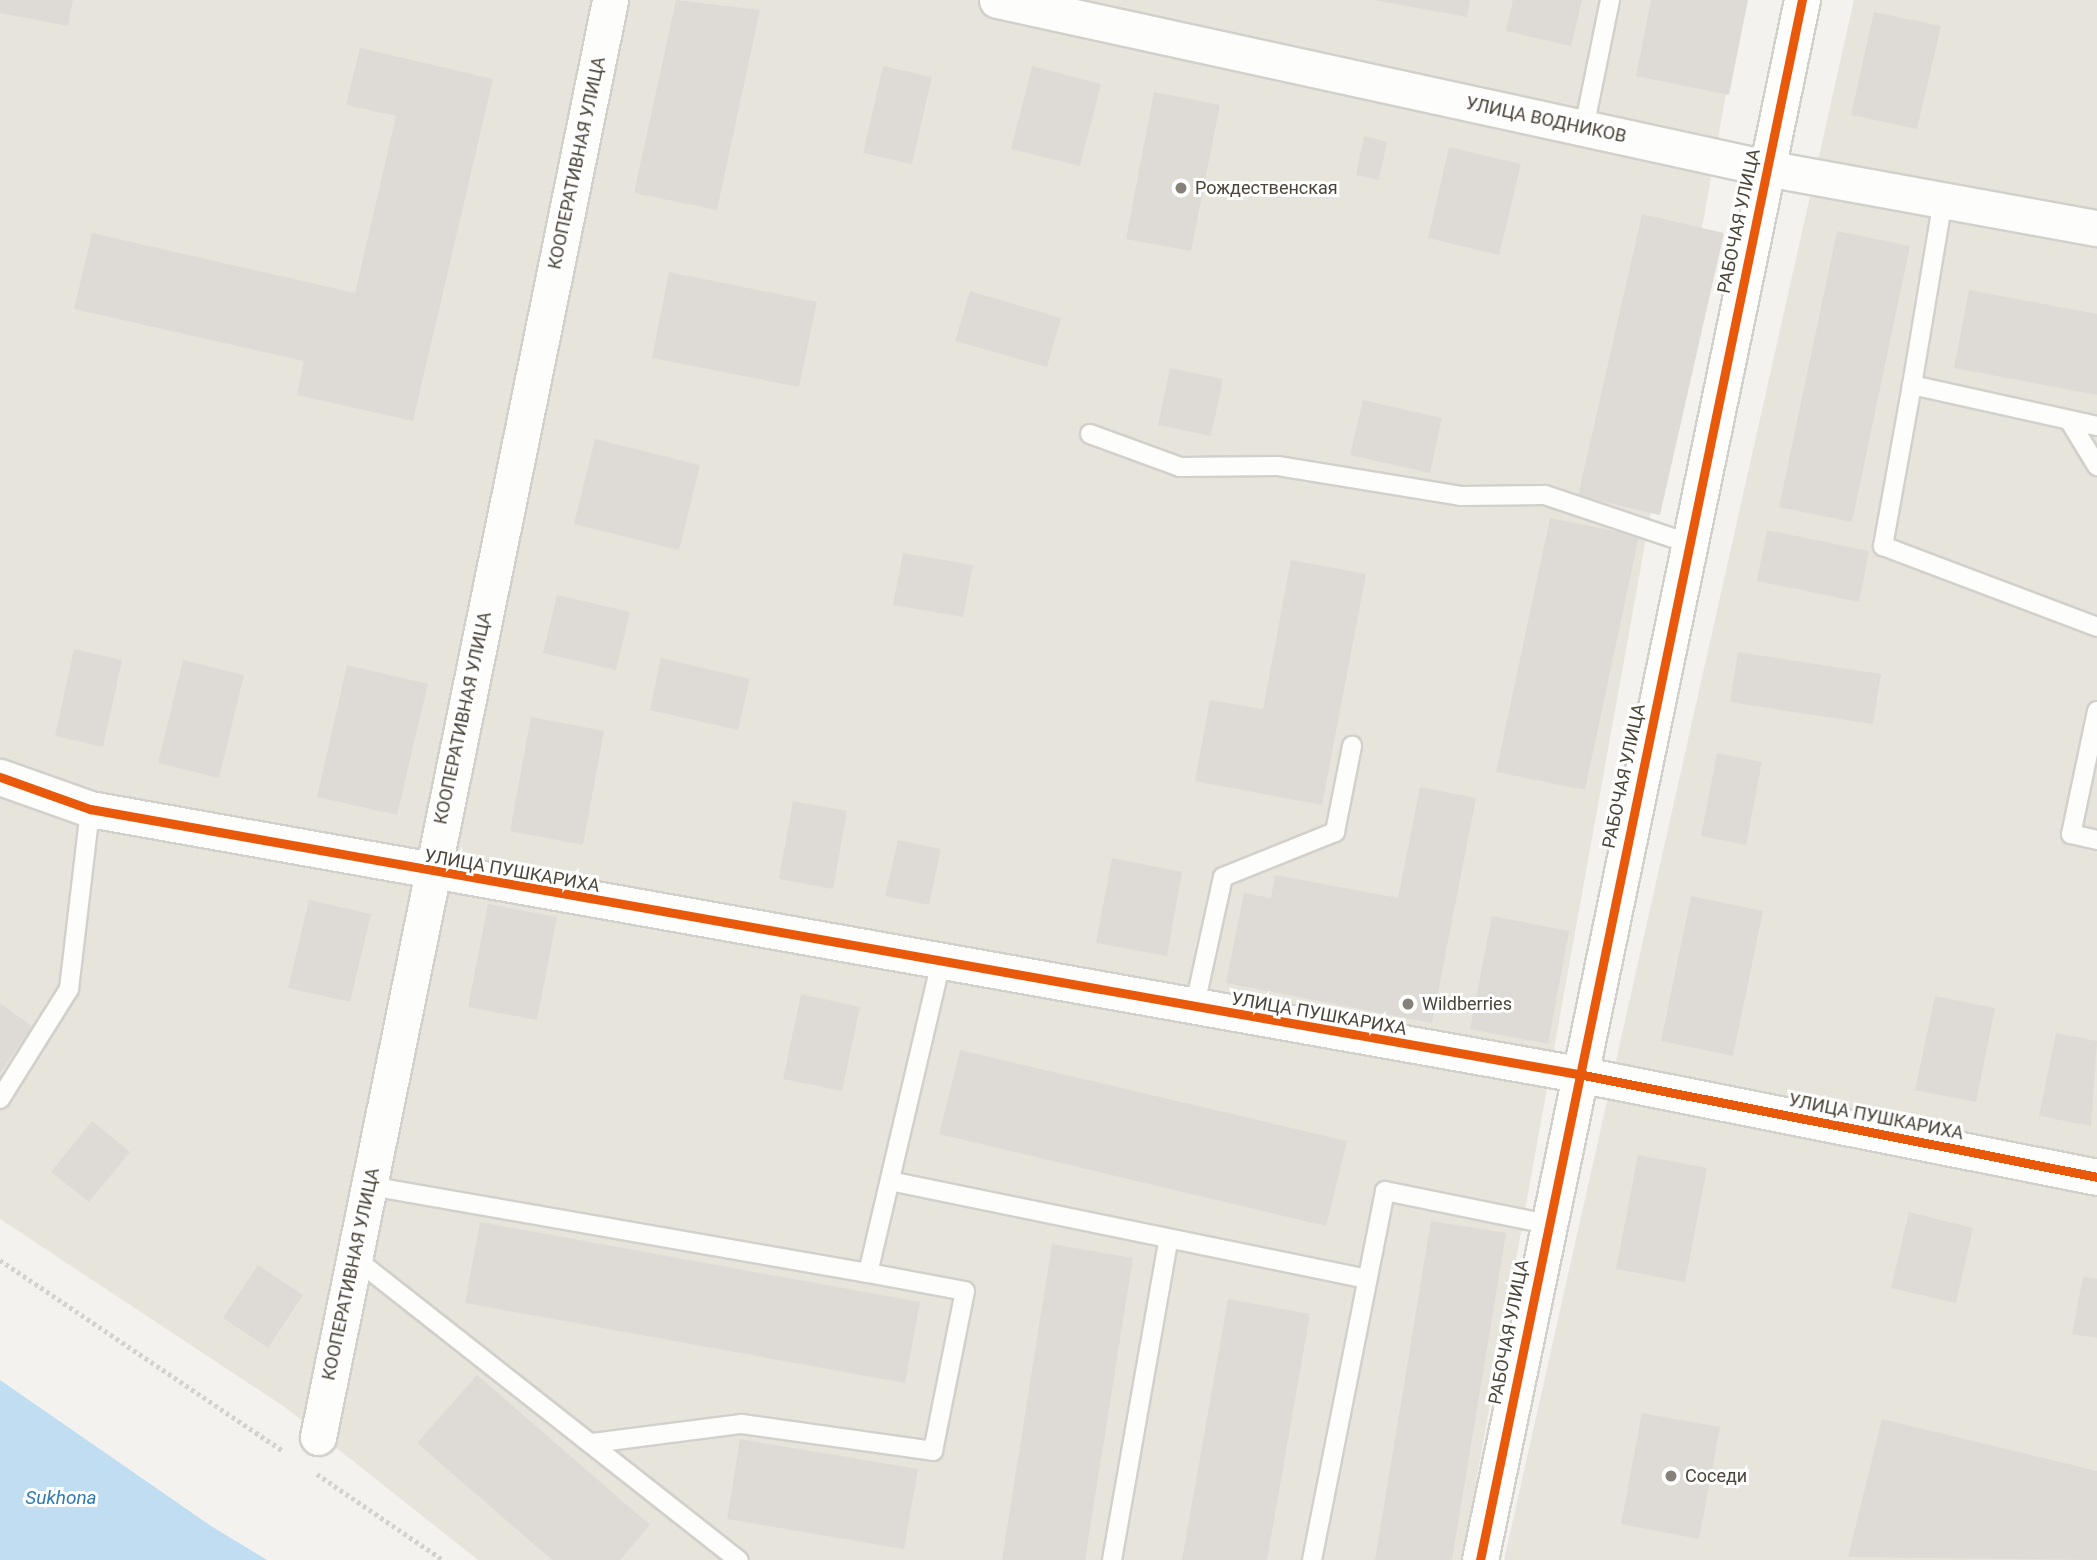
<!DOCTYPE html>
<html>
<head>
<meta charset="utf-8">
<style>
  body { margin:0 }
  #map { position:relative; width:2097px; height:1560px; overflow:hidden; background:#f4f2ee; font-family:Roboto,sans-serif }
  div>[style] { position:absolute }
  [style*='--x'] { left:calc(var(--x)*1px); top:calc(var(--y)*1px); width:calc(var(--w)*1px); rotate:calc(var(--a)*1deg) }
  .residential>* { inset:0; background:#e7e4dc }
  .water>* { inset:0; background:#c0ddf1 }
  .building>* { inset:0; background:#dedbd6 }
  .path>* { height:4.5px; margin-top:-2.25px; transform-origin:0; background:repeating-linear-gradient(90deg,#d3d2cc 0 3.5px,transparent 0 7px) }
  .roads { filter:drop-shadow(2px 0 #d2d0cb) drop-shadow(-2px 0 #d2d0cb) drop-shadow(0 2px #d2d0cb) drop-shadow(0 -2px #d2d0cb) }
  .service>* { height:18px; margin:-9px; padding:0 9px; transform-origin:9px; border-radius:9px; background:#fdfdfc }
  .minor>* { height:35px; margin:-17.5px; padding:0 17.5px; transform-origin:17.5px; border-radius:17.5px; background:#fdfdfc }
  .cycleway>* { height:9px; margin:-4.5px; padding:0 4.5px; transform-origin:4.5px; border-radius:4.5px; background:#e8590c }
  .dots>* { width:19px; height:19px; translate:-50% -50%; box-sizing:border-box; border:4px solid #fff; border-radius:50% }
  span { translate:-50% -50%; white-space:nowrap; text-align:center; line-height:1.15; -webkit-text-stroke:6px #fff; paint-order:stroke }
  .street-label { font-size:18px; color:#4b4439 }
  .poi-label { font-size:18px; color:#4b4439 }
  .left { translate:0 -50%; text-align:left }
  .water-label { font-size:19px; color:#2e7ab2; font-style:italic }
</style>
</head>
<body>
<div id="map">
  <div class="residential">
    <i style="clip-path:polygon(0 0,1743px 0,1462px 1560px,478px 1560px,286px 1408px,0 1219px)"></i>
    <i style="clip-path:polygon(1854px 0,2097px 0,2097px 1560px,1504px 1560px)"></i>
  </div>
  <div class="water">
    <i style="clip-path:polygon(0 1380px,211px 1526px,267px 1560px,0 1560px)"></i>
  </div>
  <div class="building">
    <i style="clip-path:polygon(0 0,73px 0,68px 26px,0 13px)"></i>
    <i style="clip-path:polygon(676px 0,760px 10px,717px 210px,634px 193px)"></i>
    <i style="clip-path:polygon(1373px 0,1470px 0,1467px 17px)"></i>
    <i style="clip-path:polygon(1513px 0,1582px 0,1571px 46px,1506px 31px)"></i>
    <i style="clip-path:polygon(1651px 0,1748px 0,1729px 95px,1636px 76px)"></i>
    <i style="clip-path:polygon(1874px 12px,1941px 26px,1917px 129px,1851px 115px)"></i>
    <i style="clip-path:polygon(360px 48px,493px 79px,413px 421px,297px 395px,304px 361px,74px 309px,92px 233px,355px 293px,396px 116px,346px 105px)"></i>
    <i style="clip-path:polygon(883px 66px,932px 77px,912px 164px,863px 153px)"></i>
    <i style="clip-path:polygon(1032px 66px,1101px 84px,1080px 166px,1011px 149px)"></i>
    <i style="clip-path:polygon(1154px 92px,1220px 105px,1191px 251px,1126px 239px)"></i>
    <i style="clip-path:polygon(1364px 136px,1387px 142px,1379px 180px,1356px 175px)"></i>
    <i style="clip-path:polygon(1449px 147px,1521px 164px,1499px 255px,1428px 238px)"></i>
    <i style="clip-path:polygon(1642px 214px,1724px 233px,1660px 515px,1578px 496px)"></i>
    <i style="clip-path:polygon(1837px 231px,1910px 246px,1852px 522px,1779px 507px)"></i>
    <i style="clip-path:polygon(669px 272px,817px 302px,799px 387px,652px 358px)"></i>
    <i style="clip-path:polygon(1969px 290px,2097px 314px,2097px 395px,1954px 368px)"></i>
    <i style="clip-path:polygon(970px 291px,1061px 318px,1047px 367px,955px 341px)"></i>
    <i style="clip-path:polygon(1170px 368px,1223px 379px,1211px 436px,1158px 425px)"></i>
    <i style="clip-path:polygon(1363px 400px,1442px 418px,1430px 473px,1350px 455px)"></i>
    <i style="clip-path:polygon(595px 439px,700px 465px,679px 550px,574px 524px)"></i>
    <i style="clip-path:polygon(1550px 518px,1639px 536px,1585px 790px,1496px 772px)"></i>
    <i style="clip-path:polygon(1767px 530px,1869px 551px,1859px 602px,1757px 581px)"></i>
    <i style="clip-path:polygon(903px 553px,973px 565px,963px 617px,893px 605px)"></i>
    <i style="clip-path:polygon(1291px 560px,1366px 574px,1322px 805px,1195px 781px,1210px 700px,1263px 709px)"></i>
    <i style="clip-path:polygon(557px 595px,630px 612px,616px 670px,543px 653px)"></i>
    <i style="clip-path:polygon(74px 649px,122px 660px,103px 747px,55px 736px)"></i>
    <i style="clip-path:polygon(1738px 652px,1881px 674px,1873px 724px,1730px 702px)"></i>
    <i style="clip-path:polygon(661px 658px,750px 679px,738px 730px,650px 710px)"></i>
    <i style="clip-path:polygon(183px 660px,244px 675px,219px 778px,158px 763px)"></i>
    <i style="clip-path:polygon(347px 665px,428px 684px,397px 815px,317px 797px)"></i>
    <i style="clip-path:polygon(531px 717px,604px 731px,583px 845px,510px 831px)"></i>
    <i style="clip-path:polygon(1717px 753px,1762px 762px,1746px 845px,1701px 836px)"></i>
    <i style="clip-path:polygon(1420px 787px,1476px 798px,1432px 1023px,1226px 983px,1244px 893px,1271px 898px,1275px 875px,1398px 898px)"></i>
    <i style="clip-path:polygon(793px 801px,847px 811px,833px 889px,779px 879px)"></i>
    <i style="clip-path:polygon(898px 840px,941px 849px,929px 905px,885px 896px)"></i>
    <i style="clip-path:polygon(1112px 858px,1182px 872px,1167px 956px,1096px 943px)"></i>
    <i style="clip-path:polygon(1691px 896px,1763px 911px,1733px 1056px,1661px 1041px)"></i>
    <i style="clip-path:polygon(309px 900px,371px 914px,350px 1002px,288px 988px)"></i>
    <i style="clip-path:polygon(488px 904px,557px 917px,537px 1020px,468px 1007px)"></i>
    <i style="clip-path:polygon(1492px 916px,1569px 931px,1548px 1044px,1470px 1029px)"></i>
    <i style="clip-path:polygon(801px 994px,860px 1007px,842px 1091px,783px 1079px)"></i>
    <i style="clip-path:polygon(1935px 996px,1995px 1008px,1976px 1102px,1915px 1090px)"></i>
    <i style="clip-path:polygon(0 1003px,32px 1026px,0 1073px)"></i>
    <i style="clip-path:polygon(2056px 1033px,2097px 1041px,2091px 1126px,2039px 1116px)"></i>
    <i style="clip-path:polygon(960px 1050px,1347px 1141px,1326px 1226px,939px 1134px)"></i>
    <i style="clip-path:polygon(92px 1121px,130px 1152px,89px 1202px,51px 1172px)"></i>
    <i style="clip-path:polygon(1638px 1155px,1707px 1168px,1685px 1282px,1616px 1269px)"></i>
    <i style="clip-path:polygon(1909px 1212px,1973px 1228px,1956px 1303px,1891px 1288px)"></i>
    <i style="clip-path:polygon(1431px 1221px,1506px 1233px,1452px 1560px,1375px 1560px)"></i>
    <i style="clip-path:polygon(480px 1222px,920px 1302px,905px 1383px,465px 1303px)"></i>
    <i style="clip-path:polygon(1052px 1244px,1133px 1258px,1085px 1560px,1002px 1560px)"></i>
    <i style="clip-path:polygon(258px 1265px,303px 1295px,268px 1348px,223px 1318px)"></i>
    <i style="clip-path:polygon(2083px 1277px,2097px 1279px,2097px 1338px,2072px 1334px)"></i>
    <i style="clip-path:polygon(1228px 1299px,1310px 1314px,1267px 1560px,1182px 1560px)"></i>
    <i style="clip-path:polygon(477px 1375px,650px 1525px,620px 1560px,552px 1560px,417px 1443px)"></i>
    <i style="clip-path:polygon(1642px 1413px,1720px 1427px,1699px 1539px,1621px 1524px)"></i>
    <i style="clip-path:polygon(1882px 1419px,2097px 1471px,2097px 1560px,1848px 1557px)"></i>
    <i style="clip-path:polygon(740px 1439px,918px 1469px,904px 1549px,727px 1519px)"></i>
  </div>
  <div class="path">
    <i style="--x:0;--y:1260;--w:341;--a:34"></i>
    <i style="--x:317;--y:1474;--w:153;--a:34.3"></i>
  </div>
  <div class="roads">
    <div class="service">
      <i style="--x:1584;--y:128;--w:131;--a:-78.5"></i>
      <i style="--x:1943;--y:200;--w:188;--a:99.5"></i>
      <i style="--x:1912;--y:385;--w:189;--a:12.5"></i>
      <i style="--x:1912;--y:385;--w:164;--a:100.2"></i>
      <i style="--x:1883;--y:546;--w:229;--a:20.7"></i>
      <i style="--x:2069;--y:420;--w:54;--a:58.7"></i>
      <i style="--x:1090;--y:434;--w:96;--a:20.1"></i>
      <i style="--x:1180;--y:467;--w:98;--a:-0.6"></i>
      <i style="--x:1278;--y:466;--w:185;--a:9.3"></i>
      <i style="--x:1461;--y:496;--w:84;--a:-0.7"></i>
      <i style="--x:1545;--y:495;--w:151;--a:18.6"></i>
      <i style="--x:2097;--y:711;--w:126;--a:101.9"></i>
      <i style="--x:2071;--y:834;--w:27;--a:13"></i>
      <i style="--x:1194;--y:1009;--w:135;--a:-77.6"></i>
      <i style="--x:1223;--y:877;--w:121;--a:-21.9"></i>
      <i style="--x:1335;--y:832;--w:88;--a:-78.8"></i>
      <i style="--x:0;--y:1099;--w:130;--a:-57.9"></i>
      <i style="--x:69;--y:989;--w:181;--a:-83.3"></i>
      <i style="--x:890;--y:1181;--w:483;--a:11.6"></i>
      <i style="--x:370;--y:1186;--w:506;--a:9.91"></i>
      <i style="--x:868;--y:1273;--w:316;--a:-76.8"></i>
      <i style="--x:352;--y:1256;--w:492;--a:38.2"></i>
      <i style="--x:593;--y:1443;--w:150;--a:-7.3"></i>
      <i style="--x:742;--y:1424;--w:193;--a:8"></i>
      <i style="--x:933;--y:1451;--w:163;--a:-78.7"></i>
      <i style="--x:965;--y:1291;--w:99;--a:-169.5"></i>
      <i style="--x:1112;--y:1560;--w:324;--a:-80"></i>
      <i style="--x:1312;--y:1560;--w:376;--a:-78.8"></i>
      <i style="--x:1385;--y:1191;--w:165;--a:11.5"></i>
    </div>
    <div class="minor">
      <i style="--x:997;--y:0;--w:787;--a:12.32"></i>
      <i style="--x:1766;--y:168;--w:336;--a:10.3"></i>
      <i style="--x:0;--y:777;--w:96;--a:19.6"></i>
      <i style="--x:90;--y:809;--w:1511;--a:10.1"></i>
      <i style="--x:1578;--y:1074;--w:529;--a:11.22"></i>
      <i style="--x:318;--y:1437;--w:1466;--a:-78.51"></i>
      <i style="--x:1480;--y:1560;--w:1593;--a:-78.34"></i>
    </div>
  </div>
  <div class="cycleway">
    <i style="--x:0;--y:777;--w:96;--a:19.6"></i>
    <i style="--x:90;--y:809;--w:1511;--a:10.1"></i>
    <i style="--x:1578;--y:1074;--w:529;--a:11.22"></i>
    <i style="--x:1480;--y:1560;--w:1593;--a:-78.34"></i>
  </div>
  <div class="dots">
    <i style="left:1181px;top:188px;background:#868178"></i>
    <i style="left:1408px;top:1004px;background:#868178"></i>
    <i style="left:1671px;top:1476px;background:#868178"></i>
  </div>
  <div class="street-label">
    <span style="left:1546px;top:120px;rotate:12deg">УЛИЦА ВОДНИКОВ</span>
    <span style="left:577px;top:163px;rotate:-78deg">КООПЕРАТИВНАЯ УЛИЦА</span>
    <span style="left:1739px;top:221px;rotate:-78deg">РАБОЧАЯ УЛИЦА</span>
    <span style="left:463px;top:718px;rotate:-78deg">КООПЕРАТИВНАЯ УЛИЦА</span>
    <span style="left:1624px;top:776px;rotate:-78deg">РАБОЧАЯ УЛИЦА</span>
    <span style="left:512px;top:871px;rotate:10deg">УЛИЦА ПУШКАРИХА</span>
    <span style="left:1319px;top:1014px;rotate:10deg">УЛИЦА ПУШКАРИХА</span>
    <span style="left:1876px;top:1117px;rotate:11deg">УЛИЦА ПУШКАРИХА</span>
    <span style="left:351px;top:1274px;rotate:-78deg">КООПЕРАТИВНАЯ УЛИЦА</span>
    <span style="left:1509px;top:1332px;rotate:-79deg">РАБОЧАЯ УЛИЦА</span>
  </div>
  <div class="poi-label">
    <span class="left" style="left:1195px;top:188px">Рождественская</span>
    <span class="left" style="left:1422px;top:1004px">Wildberries</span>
    <span class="left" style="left:1685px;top:1476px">Соседи</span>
  </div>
  <div class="water-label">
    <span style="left:61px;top:1498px">Sukhona</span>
  </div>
</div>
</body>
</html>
